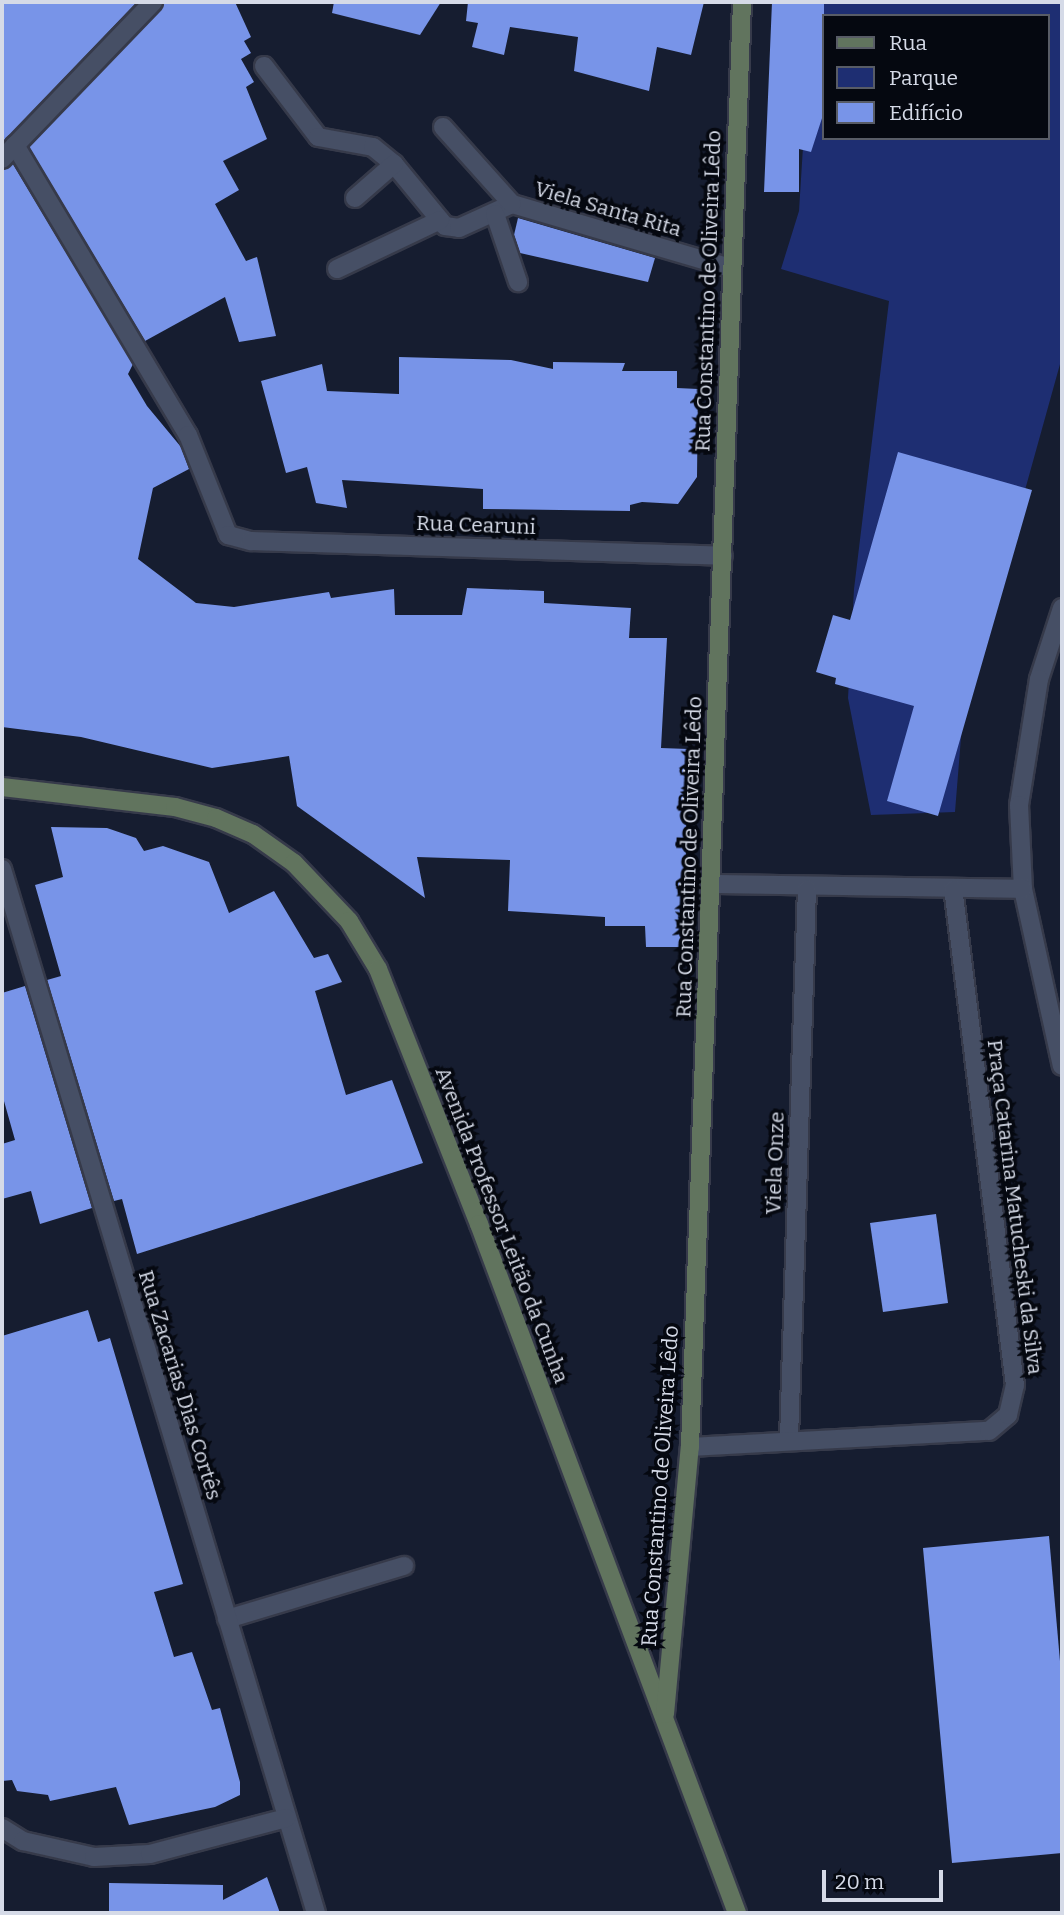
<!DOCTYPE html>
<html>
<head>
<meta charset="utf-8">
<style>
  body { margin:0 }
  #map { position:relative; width:1064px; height:1915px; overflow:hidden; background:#161d30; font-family:Bitter,serif }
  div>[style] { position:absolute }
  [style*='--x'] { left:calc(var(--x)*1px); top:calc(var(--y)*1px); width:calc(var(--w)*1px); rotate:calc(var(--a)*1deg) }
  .green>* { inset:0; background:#1e2e72 }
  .building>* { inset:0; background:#7894e8 }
  .roads { filter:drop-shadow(2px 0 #363a4a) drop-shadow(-2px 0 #363a4a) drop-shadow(0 2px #363a4a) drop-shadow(0 -2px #363a4a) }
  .lane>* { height:18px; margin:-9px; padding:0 9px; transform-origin:9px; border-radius:9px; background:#464f65 }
  .street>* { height:18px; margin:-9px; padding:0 9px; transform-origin:9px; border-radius:9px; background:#464f65 }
  .secondary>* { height:18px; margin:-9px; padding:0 9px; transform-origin:9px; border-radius:9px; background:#61745e }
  span { translate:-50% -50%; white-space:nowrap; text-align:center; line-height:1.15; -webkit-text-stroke:7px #050810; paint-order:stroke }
  .street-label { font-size:21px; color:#d5dae7 }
  .frame { position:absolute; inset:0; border:4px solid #d5dae7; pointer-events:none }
  .legend { position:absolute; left:822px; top:14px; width:228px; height:126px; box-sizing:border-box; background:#050810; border:2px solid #585c66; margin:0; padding:9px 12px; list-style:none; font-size:21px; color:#d5dae7 }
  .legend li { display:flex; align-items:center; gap:14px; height:35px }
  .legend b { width:35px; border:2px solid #585c66 }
  .scale { position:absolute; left:822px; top:1870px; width:121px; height:32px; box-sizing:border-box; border:4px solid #d5dae7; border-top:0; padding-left:9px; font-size:21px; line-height:24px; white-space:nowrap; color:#d5dae7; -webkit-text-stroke:5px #050810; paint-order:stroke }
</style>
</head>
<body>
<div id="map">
  <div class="green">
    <i style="clip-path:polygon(evenodd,812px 2px,1062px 2px,1062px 357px,963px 713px,955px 812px,871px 815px,848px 698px,854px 589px,889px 301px,781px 269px,799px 211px,812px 2px,824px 16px,1048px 16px,1048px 138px,824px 138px,824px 16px)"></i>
  </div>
  <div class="building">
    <i style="clip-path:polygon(2px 2px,137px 2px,2px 143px)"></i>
    <i style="clip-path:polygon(164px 2px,235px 2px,251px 37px,244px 41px,251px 53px,241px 59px,254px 82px,246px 87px,267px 139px,223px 161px,239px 190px,215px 204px,246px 261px,257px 257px,276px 336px,239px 342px,225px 297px,145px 341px,29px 147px)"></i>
    <i style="clip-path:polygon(334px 2px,441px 2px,420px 35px,332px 13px)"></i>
    <i style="clip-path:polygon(468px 2px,704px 2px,691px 55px,657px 47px,649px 91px,574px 71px,578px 37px,510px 27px,504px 55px,472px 47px,478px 23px,466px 21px)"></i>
    <i style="clip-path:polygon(772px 2px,824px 2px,824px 112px,811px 152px,799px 149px,799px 192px,764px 192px)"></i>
    <i style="clip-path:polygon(13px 164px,133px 364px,128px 374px,147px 406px,181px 447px,189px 469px,153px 488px,138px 559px,196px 603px,234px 607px,329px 592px,331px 598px,394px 589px,395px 615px,462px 615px,467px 588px,544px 591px,544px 603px,631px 608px,629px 638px,667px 638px,661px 748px,688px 749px,684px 947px,646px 947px,645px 926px,605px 926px,605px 917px,508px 911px,510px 860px,417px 857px,425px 898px,297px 806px,289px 756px,212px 768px,81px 737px,2px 727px,2px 170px)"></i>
    <i style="clip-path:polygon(518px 218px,655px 258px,648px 282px,520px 253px,514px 235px)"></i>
    <i style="clip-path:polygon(399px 357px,511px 360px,553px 369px,553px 362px,625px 363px,622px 371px,677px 371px,677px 388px,698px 389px,697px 477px,678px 504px,642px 502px,630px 505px,630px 511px,483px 509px,483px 489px,342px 480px,347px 508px,316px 503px,307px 467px,286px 473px,261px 381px,322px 364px,327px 391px,399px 394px)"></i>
    <i style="clip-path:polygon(898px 452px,1032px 490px,938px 816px,887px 801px,914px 706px,835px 684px,836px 678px,816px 672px,833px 615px,850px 620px)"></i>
    <i style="clip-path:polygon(51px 827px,107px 828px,136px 838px,144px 851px,163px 846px,209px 862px,229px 913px,274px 891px,314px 958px,328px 954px,342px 982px,315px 991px,346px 1095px,392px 1080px,423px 1163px,137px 1254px,122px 1199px,114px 1201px,47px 980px,61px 976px,35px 885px,63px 877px)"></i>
    <i style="clip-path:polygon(25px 986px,92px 1208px,40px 1224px,31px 1191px,2px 1199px,2px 1144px,15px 1140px,2px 1094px,2px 993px)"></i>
    <i style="clip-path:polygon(936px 1214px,948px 1303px,883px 1312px,870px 1223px)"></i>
    <i style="clip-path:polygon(88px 1310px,98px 1342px,110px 1338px,183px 1584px,154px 1592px,174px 1657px,192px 1652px,212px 1710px,220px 1708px,240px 1782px,240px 1795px,215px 1807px,129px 1825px,116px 1787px,50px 1801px,48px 1795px,17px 1791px,12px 1780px,2px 1781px,2px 1336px)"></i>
    <i style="clip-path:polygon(1049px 1536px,1062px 1684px,1062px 1853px,952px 1863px,923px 1548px)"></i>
    <i style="clip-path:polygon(267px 1877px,280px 1913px,109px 1913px,109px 1883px,223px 1885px,223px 1900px)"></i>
  </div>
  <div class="roads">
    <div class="lane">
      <i style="--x:264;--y:66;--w:89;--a:52.7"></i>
      <i style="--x:318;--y:137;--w:56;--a:10.3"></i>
      <i style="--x:373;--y:147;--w:27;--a:39"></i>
      <i style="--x:394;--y:164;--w:80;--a:50.6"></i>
      <i style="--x:445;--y:226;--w:14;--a:8"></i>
      <i style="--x:459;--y:228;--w:58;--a:-24.4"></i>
      <i style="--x:512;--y:204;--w:228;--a:16.3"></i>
      <i style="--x:443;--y:127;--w:103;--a:48.1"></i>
      <i style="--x:355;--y:198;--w:52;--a:-41.1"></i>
      <i style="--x:495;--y:214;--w:72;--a:71.3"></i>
      <i style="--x:337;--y:269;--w:114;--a:-25.4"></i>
      <i style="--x:227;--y:1619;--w:185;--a:-16.7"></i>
    </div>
    <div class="street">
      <i style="--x:15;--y:145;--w:338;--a:59.2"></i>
      <i style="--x:188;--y:435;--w:108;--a:68.2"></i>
      <i style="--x:228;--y:535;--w:24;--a:15"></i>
      <i style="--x:251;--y:541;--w:472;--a:1.8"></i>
      <i style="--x:2;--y:159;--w:218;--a:-46.1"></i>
      <i style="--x:1062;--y:608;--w:75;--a:107.9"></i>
      <i style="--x:1039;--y:679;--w:128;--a:99"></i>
      <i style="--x:1019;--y:805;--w:84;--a:87.3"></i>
      <i style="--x:1023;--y:889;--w:181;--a:77.6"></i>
      <i style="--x:2;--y:869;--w:1090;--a:73.26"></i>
      <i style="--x:710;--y:884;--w:313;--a:0.9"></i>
      <i style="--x:789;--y:1439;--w:550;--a:-88.13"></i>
      <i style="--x:690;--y:1447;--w:299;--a:-3.1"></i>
      <i style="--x:989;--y:1431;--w:25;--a:-40"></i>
      <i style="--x:1008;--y:1415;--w:31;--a:-77"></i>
      <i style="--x:1015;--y:1385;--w:499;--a:-97.1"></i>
      <i style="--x:2;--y:1828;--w:25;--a:32"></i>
      <i style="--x:23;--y:1841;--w:73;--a:12.7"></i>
      <i style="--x:94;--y:1857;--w:56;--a:-3.1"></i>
      <i style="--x:150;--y:1854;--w:141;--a:-14.8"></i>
    </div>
    <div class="secondary">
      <i style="--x:2;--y:787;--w:174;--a:6.6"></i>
      <i style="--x:175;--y:807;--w:42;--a:15"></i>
      <i style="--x:216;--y:818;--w:40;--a:23.4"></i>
      <i style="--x:253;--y:834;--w:50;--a:35.3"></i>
      <i style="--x:294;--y:863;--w:80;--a:46.5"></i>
      <i style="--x:349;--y:921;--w:56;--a:58.9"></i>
      <i style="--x:378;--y:969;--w:274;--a:68.4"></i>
      <i style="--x:479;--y:1224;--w:736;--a:69.47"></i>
      <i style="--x:665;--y:1714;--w:268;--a:-84.7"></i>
      <i style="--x:690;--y:1447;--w:1446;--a:-87.94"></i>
    </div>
  </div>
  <div class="street-label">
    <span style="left:608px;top:209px;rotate:16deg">Viela Santa Rita</span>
    <span style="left:708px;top:291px;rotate:-88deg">Rua Constantino de Oliveira Lêdo</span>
    <span style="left:476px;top:525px;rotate:2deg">Rua Cearuni</span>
    <span style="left:689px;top:857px;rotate:-88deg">Rua Constantino de Oliveira Lêdo</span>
    <span style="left:775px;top:1163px;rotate:-88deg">Viela Onze</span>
    <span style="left:1015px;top:1207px;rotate:83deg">Praça Catarina Matucheski da Silva</span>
    <span style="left:502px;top:1225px;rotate:69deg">Avenida Professor Leitão da Cunha</span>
    <span style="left:180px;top:1385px;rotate:73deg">Rua Zacarias Dias Cortês</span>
    <span style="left:660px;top:1486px;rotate:-86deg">Rua Constantino de Oliveira Lêdo</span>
  </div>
  <div class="frame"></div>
  <ul class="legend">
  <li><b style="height:9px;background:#61745e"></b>Rua</li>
  <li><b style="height:19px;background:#1e2e72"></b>Parque</li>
  <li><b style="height:19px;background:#7894e8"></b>Edifício</li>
  </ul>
  <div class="scale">20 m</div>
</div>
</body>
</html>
